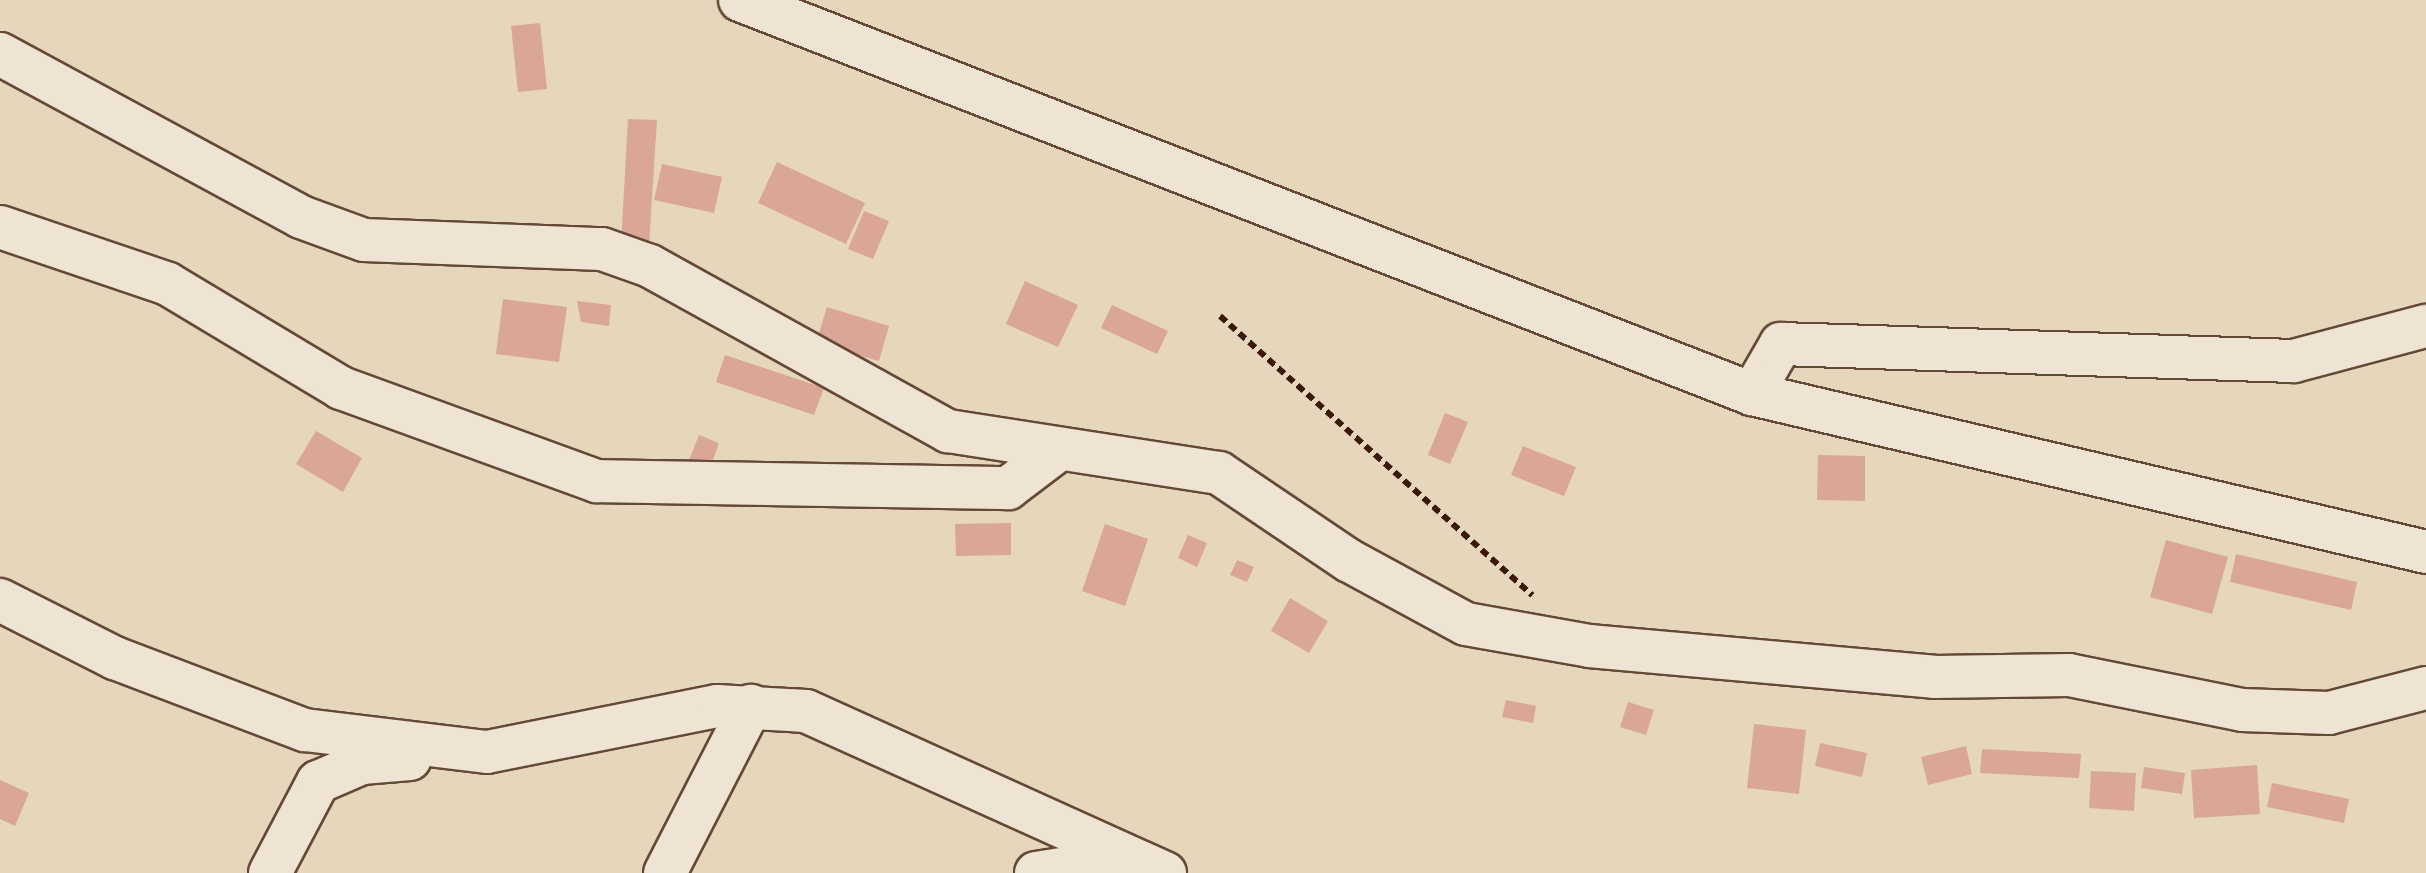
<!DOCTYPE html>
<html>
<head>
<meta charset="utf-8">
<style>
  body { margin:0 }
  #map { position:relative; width:2426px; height:873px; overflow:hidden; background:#e6d6bc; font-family:"IM FELL French Canon",serif }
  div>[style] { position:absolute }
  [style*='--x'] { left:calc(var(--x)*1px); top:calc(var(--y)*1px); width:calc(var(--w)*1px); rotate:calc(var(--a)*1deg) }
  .building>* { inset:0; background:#daa697 }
  .path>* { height:6px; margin-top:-3px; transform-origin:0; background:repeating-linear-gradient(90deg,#3a180a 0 8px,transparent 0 13px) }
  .roads { filter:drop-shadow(2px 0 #654836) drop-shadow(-2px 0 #654836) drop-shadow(0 2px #654836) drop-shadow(0 -2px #654836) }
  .street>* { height:42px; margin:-21px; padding:0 21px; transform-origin:21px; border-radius:21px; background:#efe4d3 }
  span { translate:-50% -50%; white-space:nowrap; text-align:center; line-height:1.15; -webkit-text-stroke:8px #efe4d3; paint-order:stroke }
</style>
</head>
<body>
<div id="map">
  <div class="building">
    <i style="clip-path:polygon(540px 23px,547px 89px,518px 92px,511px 26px)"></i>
    <i style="clip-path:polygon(628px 119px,657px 120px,649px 245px,621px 244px)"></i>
    <i style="clip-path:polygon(777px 162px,865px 203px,846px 244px,758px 203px)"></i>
    <i style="clip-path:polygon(662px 164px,722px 177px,714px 213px,654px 200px)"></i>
    <i style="clip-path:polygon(864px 211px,889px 221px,873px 259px,848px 249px)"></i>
    <i style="clip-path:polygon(1025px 281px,1078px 305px,1058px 347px,1006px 324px)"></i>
    <i style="clip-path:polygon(503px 299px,567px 307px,559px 362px,496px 354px)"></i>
    <i style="clip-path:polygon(577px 301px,611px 305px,609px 326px,581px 322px)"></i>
    <i style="clip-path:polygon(1112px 305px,1168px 331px,1157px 354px,1101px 328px)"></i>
    <i style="clip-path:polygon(827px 307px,889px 326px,879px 361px,816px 343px)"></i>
    <i style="clip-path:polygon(725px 355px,824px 388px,814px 415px,716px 382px)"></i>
    <i style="clip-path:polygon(1445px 413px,1468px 422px,1450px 464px,1428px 455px)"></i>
    <i style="clip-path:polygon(316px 431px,362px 458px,343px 492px,296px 464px)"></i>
    <i style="clip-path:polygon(699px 435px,719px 443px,709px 471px,688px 463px)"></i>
    <i style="clip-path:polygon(1523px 446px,1576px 467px,1564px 496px,1511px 475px)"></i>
    <i style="clip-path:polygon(1818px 455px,1865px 456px,1865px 501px,1817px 500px)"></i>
    <i style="clip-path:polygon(1011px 523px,1011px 555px,956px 556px,955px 524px)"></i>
    <i style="clip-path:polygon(1105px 524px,1148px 539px,1125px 606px,1082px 591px)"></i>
    <i style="clip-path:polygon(1188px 535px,1207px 543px,1197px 567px,1178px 558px)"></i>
    <i style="clip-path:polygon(2166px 540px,2228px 557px,2212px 614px,2150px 597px)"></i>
    <i style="clip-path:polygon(2236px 554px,2357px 582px,2351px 610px,2230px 582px)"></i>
    <i style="clip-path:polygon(1237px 560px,1254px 567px,1247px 582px,1230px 575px)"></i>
    <i style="clip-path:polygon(1290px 598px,1328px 621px,1309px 653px,1271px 631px)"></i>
    <i style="clip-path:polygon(1506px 700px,1536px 706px,1533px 723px,1502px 717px)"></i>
    <i style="clip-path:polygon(1628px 702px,1654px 710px,1646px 735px,1620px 727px)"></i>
    <i style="clip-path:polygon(1754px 724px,1806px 730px,1799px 794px,1747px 788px)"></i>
    <i style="clip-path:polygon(1820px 743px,1867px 753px,1862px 777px,1815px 766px)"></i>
    <i style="clip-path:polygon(1966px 746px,1972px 774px,1928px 785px,1921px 757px)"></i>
    <i style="clip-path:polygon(1982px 749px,2081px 754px,2079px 778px,1980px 773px)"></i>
    <i style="clip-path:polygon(2257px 765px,2260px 814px,2194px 818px,2191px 770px)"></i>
    <i style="clip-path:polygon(2144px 767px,2185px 773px,2182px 794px,2141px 788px)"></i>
    <i style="clip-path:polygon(2091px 771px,2136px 773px,2134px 811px,2089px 808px)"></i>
    <i style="clip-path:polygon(0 780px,29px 793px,15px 826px,0 819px)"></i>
    <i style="clip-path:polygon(2272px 783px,2349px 799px,2344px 823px,2267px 807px)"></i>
  </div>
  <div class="path">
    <i style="--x:1220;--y:316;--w:419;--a:41.8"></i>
  </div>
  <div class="roads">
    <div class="street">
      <i style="--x:740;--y:0;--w:1086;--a:21.27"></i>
      <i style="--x:1752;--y:394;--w:692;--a:13.19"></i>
      <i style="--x:0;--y:54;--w:342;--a:28.4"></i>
      <i style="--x:301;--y:217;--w:67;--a:20.1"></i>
      <i style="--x:364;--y:240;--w:238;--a:2.2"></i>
      <i style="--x:602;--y:249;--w:51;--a:19.5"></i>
      <i style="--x:650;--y:266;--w:341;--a:29"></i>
      <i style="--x:948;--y:431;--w:274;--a:8.8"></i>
      <i style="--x:1219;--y:473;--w:156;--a:34"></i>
      <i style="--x:1348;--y:560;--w:134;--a:28.5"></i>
      <i style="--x:1466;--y:624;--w:125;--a:10.1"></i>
      <i style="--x:1589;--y:646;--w:346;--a:5.1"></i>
      <i style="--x:1934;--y:677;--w:135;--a:-0.8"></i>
      <i style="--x:2069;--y:675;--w:177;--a:11.4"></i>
      <i style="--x:2242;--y:710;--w:87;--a:2"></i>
      <i style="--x:2329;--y:713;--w:100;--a:-14.5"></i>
      <i style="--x:0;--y:227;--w:177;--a:18.7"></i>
      <i style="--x:168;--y:284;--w:202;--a:31"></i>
      <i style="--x:341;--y:388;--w:272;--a:20"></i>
      <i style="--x:597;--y:481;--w:411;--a:1"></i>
      <i style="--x:1008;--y:488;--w:61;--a:-37.1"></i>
      <i style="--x:1752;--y:394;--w:58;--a:-59.9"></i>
      <i style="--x:1781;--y:344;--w:513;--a:1.9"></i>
      <i style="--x:2294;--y:361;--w:137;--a:-14.9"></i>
      <i style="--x:0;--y:600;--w:129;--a:26.8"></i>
      <i style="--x:115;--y:658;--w:203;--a:20.8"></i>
      <i style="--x:305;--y:730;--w:183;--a:6.9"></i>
      <i style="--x:487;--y:752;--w:235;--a:-11.3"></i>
      <i style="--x:717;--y:706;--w:89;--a:3.2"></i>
      <i style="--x:806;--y:711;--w:394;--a:24.3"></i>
      <i style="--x:270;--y:873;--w:103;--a:-62.2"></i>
      <i style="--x:318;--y:782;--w:48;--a:-23.4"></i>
      <i style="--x:362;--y:763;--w:48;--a:-4.8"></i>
      <i style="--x:665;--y:873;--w:188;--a:-62.8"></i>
      <i style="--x:1036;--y:873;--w:64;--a:-9"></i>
      <i style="--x:1099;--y:863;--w:30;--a:12"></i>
    </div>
  </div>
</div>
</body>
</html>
